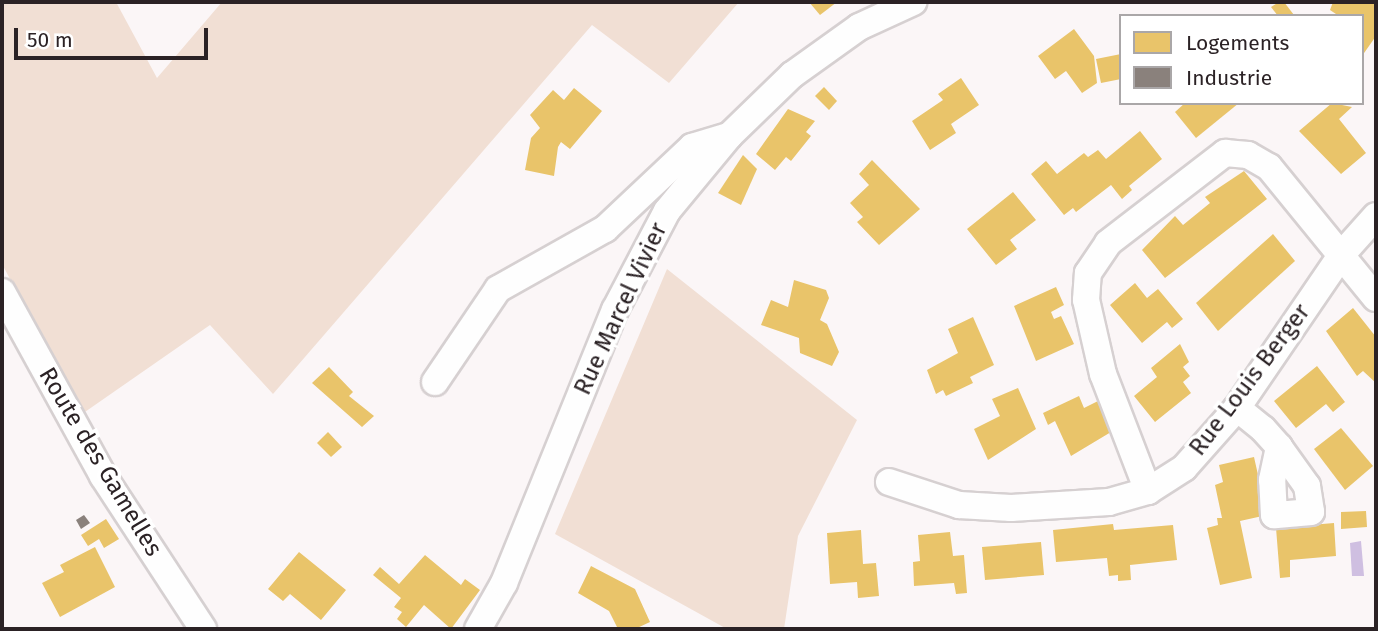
<!DOCTYPE html>
<html>
<head>
<meta charset="utf-8">
<style>
  body { margin:0 }
  #map { position:relative; width:1378px; height:631px; overflow:hidden; background:#fbf6f7; font-family:"Fira Sans",sans-serif }
  div>[style] { position:absolute }
  [style*='--x'] { left:calc(var(--x)*1px); top:calc(var(--y)*1px); width:calc(var(--w)*1px); rotate:calc(var(--a)*1deg) }
  .green>* { inset:0; background:#f1dfd4 }
  .water>* { inset:0; background:#cfbfe1 }
  .homes>* { inset:0; background:#e9c46a }
  .industry>* { inset:0; background:#8a817c }
  .roads { filter:drop-shadow(2px 0 #d6d0d1) drop-shadow(-2px 0 #d6d0d1) drop-shadow(0 2px #d6d0d1) drop-shadow(0 -2px #d6d0d1) }
  .minor>* { height:26px; margin:-13px; padding:0 13px; transform-origin:13px; border-radius:13px; background:#fefefe }
  span { translate:-50% -50%; white-space:nowrap; text-align:center; line-height:1.15; -webkit-text-stroke:7px #fff; paint-order:stroke }
  .street-label { font-size:24px; color:#2b2225 }
  .frame { position:absolute; inset:0; border:4px solid #2b2225; pointer-events:none }
  .legend { position:absolute; left:1119px; top:14px; width:245px; height:91px; box-sizing:border-box; background:#fff; border:2px solid #aaa7a8; margin:0; padding:9px 12px; list-style:none; font-size:21px; color:#2b2225 }
  .legend li { display:flex; align-items:center; gap:14px; height:35px }
  .legend b { width:35px; border:2px solid #aaa7a8 }
  .scale { position:absolute; left:14px; top:28px; width:194px; height:32px; box-sizing:border-box; border:4px solid #2b2225; border-top:0; padding-left:9px; font-size:21px; line-height:24px; white-space:nowrap; color:#2b2225; -webkit-text-stroke:5px #fff; paint-order:stroke }
</style>
</head>
<body>
<div id="map">
  <div class="green">
    <i style="clip-path:polygon(2px 2px,116px 2px,157px 78px,222px 2px,739px 2px,669px 83px,592px 25px,273px 394px,210px 325px,82px 414px,2px 264px)"></i>
    <i style="clip-path:polygon(667px 269px,857px 420px,798px 536px,784px 629px,727px 629px,555px 534px)"></i>
  </div>
  <div class="water">
    <i style="clip-path:polygon(1361px 541px,1364px 576px,1352px 576px,1350px 543px)"></i>
  </div>
  <div class="homes">
    <i style="clip-path:polygon(809px 2px,837px 2px,820px 15px)"></i>
    <i style="clip-path:polygon(1279px 2px,1284px 2px,1294px 15px,1278px 16px,1271px 7px)"></i>
    <i style="clip-path:polygon(1333px 2px,1376px 2px,1376px 36px,1362px 56px,1362px 16px,1339px 16px,1330px 10px)"></i>
    <i style="clip-path:polygon(1074px 29px,1094px 56px,1097px 83px,1082px 93px,1066px 71px,1055px 79px,1038px 56px)"></i>
    <i style="clip-path:polygon(1121px 54px,1121px 79px,1101px 83px,1096px 59px)"></i>
    <i style="clip-path:polygon(961px 78px,979px 105px,951px 124px,956px 133px,930px 150px,912px 121px,943px 100px,938px 94px)"></i>
    <i style="clip-path:polygon(824px 87px,837px 101px,829px 110px,815px 96px)"></i>
    <i style="clip-path:polygon(574px 88px,602px 111px,570px 149px,561px 142px,558px 147px,554px 176px,525px 170px,531px 138px,540px 128px,530px 115px,553px 90px,564px 100px)"></i>
    <i style="clip-path:polygon(1185px 103px,1239px 103px,1196px 138px,1175px 112px)"></i>
    <i style="clip-path:polygon(1332px 103px,1352px 107px,1339px 119px,1366px 153px,1341px 174px,1299px 131px)"></i>
    <i style="clip-path:polygon(788px 109px,815px 121px,806px 132px,811px 136px,791px 161px,786px 157px,775px 170px,756px 154px)"></i>
    <i style="clip-path:polygon(1140px 131px,1162px 159px,1129px 186px,1132px 190px,1122px 199px,1111px 185px,1076px 212px,1073px 208px,1064px 215px,1031px 174px,1046px 161px,1057px 174px,1084px 153px,1088px 157px,1098px 150px,1106px 159px)"></i>
    <i style="clip-path:polygon(743px 155px,757px 169px,741px 205px,718px 193px)"></i>
    <i style="clip-path:polygon(872px 160px,920px 209px,879px 245px,857px 222px,863px 217px,850px 203px,869px 185px,859px 174px)"></i>
    <i style="clip-path:polygon(1244px 171px,1267px 199px,1165px 278px,1142px 250px,1175px 216px,1183px 225px,1210px 203px,1205px 197px)"></i>
    <i style="clip-path:polygon(1013px 192px,1036px 220px,1010px 240px,1017px 249px,996px 265px,967px 229px)"></i>
    <i style="clip-path:polygon(1273px 234px,1295px 261px,1218px 331px,1196px 303px)"></i>
    <i style="clip-path:polygon(794px 280px,826px 290px,829px 298px,820px 320px,827px 324px,839px 352px,832px 366px,800px 353px,799px 338px,761px 325px,771px 300px,788px 307px)"></i>
    <i style="clip-path:polygon(1135px 283px,1147px 298px,1158px 289px,1183px 319px,1172px 328px,1167px 322px,1142px 343px,1110px 305px)"></i>
    <i style="clip-path:polygon(1056px 287px,1064px 305px,1051px 312px,1054px 319px,1061px 316px,1074px 344px,1036px 361px,1014px 306px)"></i>
    <i style="clip-path:polygon(1353px 308px,1376px 337px,1376px 383px,1363px 371px,1357px 376px,1326px 331px)"></i>
    <i style="clip-path:polygon(973px 317px,994px 365px,970px 377px,973px 383px,946px 396px,943px 390px,936px 394px,927px 370px,958px 353px,948px 329px)"></i>
    <i style="clip-path:polygon(1180px 344px,1189px 362px,1183px 367px,1190px 376px,1183px 382px,1191px 393px,1155px 422px,1134px 396px,1157px 377px,1151px 368px)"></i>
    <i style="clip-path:polygon(1317px 366px,1345px 402px,1333px 412px,1326px 404px,1296px 428px,1274px 401px)"></i>
    <i style="clip-path:polygon(329px 367px,353px 392px,349px 396px,374px 416px,362px 427px,312px 383px)"></i>
    <i style="clip-path:polygon(1018px 388px,1036px 429px,988px 460px,974px 429px,1000px 416px,992px 399px)"></i>
    <i style="clip-path:polygon(1079px 396px,1084px 408px,1102px 399px,1116px 429px,1071px 456px,1055px 421px,1048px 425px,1043px 413px)"></i>
    <i style="clip-path:polygon(1341px 428px,1373px 466px,1345px 490px,1314px 449px)"></i>
    <i style="clip-path:polygon(328px 432px,342px 447px,331px 457px,317px 443px)"></i>
    <i style="clip-path:polygon(1254px 457px,1267px 515px,1240px 521px,1252px 578px,1220px 585px,1207px 528px,1218px 525px,1217px 518px,1222px 518px,1215px 485px,1223px 482px,1219px 465px)"></i>
    <i style="clip-path:polygon(1366px 511px,1367px 527px,1341px 529px,1341px 512px)"></i>
    <i style="clip-path:polygon(106px 519px,119px 539px,104px 548px,99px 539px,88px 546px,81px 535px)"></i>
    <i style="clip-path:polygon(1334px 523px,1336px 556px,1290px 560px,1290px 577px,1280px 578px,1276px 528px)"></i>
    <i style="clip-path:polygon(1113px 524px,1114px 530px,1173px 525px,1177px 560px,1130px 565px,1131px 580px,1118px 581px,1118px 575px,1109px 576px,1107px 558px,1056px 562px,1053px 530px)"></i>
    <i style="clip-path:polygon(861px 530px,863px 564px,876px 563px,879px 596px,858px 598px,857px 582px,830px 584px,827px 533px)"></i>
    <i style="clip-path:polygon(950px 532px,953px 556px,964px 555px,967px 593px,956px 594px,954px 583px,914px 586px,913px 562px,920px 561px,918px 535px)"></i>
    <i style="clip-path:polygon(1041px 542px,1044px 575px,985px 580px,982px 547px)"></i>
    <i style="clip-path:polygon(95px 547px,115px 587px,60px 617px,42px 583px,64px 572px,60px 565px)"></i>
    <i style="clip-path:polygon(299px 552px,346px 590px,321px 620px,290px 594px,283px 601px,268px 589px)"></i>
    <i style="clip-path:polygon(425px 555px,461px 585px,465px 579px,480px 590px,451px 629px,424px 605px,406px 627px,397px 619px,402px 612px,394px 607px,401px 598px,373px 575px,380px 567px,399px 584px)"></i>
    <i style="clip-path:polygon(591px 566px,635px 589px,650px 622px,635px 629px,618px 629px,609px 611px,578px 593px)"></i>
  </div>
  <div class="industry">
    <i style="clip-path:polygon(84px 515px,90px 523px,81px 529px,76px 520px)"></i>
  </div>
  <div class="roads">
    <div class="minor">
      <i style="--x:2;--y:292;--w:210;--a:61.2"></i>
      <i style="--x:103;--y:476;--w:183;--a:56.8"></i>
      <i style="--x:435;--y:382;--w:112;--a:-55.9"></i>
      <i style="--x:498;--y:289;--w:123;--a:-29.3"></i>
      <i style="--x:605;--y:229;--w:120;--a:-43.3"></i>
      <i style="--x:692;--y:147;--w:39;--a:-17"></i>
      <i style="--x:1237;--y:408;--w:33;--a:39"></i>
      <i style="--x:1263;--y:429;--w:24;--a:48"></i>
      <i style="--x:1279;--y:447;--w:48;--a:54.3"></i>
      <i style="--x:1307;--y:486;--w:26;--a:81"></i>
      <i style="--x:1311;--y:512;--w:37;--a:175"></i>
      <i style="--x:1274;--y:515;--w:35;--a:-93"></i>
      <i style="--x:1272;--y:480;--w:34;--a:-78"></i>
      <i style="--x:889;--y:482;--w:74;--a:18.2"></i>
      <i style="--x:959;--y:505;--w:52;--a:3.3"></i>
      <i style="--x:1011;--y:508;--w:98;--a:-3.5"></i>
      <i style="--x:1109;--y:502;--w:41;--a:-15.8"></i>
      <i style="--x:1148;--y:491;--w:43;--a:-32.6"></i>
      <i style="--x:1184;--y:468;--w:80;--a:-48.5"></i>
      <i style="--x:1237;--y:408;--w:186;--a:-55.7"></i>
      <i style="--x:1342;--y:254;--w:51;--a:-48.2"></i>
      <i style="--x:1148;--y:491;--w:125;--a:-111"></i>
      <i style="--x:1103;--y:374;--w:76;--a:-102.9"></i>
      <i style="--x:1086;--y:300;--w:27;--a:-86"></i>
      <i style="--x:1088;--y:273;--w:36;--a:-56"></i>
      <i style="--x:1108;--y:243;--w:148;--a:-37.6"></i>
      <i style="--x:1225;--y:153;--w:23;--a:5"></i>
      <i style="--x:1248;--y:155;--w:24;--a:30"></i>
      <i style="--x:1269;--y:167;--w:169;--a:50.8"></i>
      <i style="--x:478;--y:629;--w:53;--a:-60.5"></i>
      <i style="--x:504;--y:583;--w:295;--a:-67.9"></i>
      <i style="--x:615;--y:310;--w:112;--a:-62.3"></i>
      <i style="--x:667;--y:211;--w:97;--a:-50.4"></i>
      <i style="--x:729;--y:136;--w:88;--a:-44.1"></i>
      <i style="--x:792;--y:75;--w:82;--a:-35.6"></i>
      <i style="--x:859;--y:27;--w:60;--a:-24.8"></i>
    </div>
  </div>
  <div class="street-label">
    <span style="left:621px;top:309px;rotate:-65deg">Rue Marcel Vivier</span>
    <span style="left:1250px;top:380px;rotate:-53deg">Rue Louis Berger</span>
    <span style="left:100px;top:462px;rotate:59deg">Route des Gamelles</span>
  </div>
  <div class="frame"></div>
  <ul class="legend">
  <li><b style="height:19px;background:#e9c46a"></b>Logements</li>
  <li><b style="height:19px;background:#8a817c"></b>Industrie</li>
  </ul>
  <div class="scale">50 m</div>
</div>
</body>
</html>
